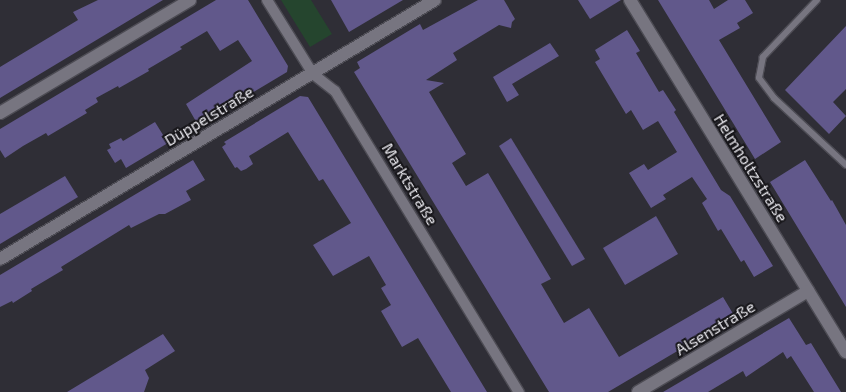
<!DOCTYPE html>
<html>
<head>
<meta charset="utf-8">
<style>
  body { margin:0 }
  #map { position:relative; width:846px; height:392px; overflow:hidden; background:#2f2e36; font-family:"Exo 2",sans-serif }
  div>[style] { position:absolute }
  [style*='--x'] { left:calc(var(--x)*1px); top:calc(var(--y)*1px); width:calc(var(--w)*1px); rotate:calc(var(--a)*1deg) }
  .green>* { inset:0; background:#25452e }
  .building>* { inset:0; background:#61588b }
  .roads { filter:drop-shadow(1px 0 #4d4c54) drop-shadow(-1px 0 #4d4c54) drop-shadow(0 1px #4d4c54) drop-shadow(0 -1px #4d4c54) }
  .service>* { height:6px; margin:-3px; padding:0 3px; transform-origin:3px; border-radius:3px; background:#777580 }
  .pedestrian>* { height:10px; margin:-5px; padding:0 5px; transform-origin:5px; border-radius:5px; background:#777580 }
  .minor>* { height:12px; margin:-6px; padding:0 6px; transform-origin:6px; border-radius:6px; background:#777580 }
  span { translate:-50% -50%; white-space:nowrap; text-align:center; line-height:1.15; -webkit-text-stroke:4px #17161a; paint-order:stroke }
  .street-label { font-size:16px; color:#e8e7ed }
</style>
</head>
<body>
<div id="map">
  <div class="green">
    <i style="clip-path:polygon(281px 0,311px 0,332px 34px,310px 47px)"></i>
  </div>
  <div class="building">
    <i style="clip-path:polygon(98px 0,163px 0,0 98px,0 67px,78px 20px,73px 12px)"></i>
    <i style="clip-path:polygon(216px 0,248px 0,288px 66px,287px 72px,198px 125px,186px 104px,252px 61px,238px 40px,220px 51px,207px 31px,180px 47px,182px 49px,148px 69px,149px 71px,119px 88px,118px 86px,96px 98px,98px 102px,85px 110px,87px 113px,48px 136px,46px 133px,23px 146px,5px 158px,0 150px,0 129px)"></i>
    <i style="clip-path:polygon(331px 0,403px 0,349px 32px)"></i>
    <i style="clip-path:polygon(478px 0,504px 0,515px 19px,512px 22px,511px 28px,499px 25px,453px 53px,457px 60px,426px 80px,444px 83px,429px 92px,466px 154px,452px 163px,466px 186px,488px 173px,551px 279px,541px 284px,564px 323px,589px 308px,619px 357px,723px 297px,735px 317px,608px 392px,549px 392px,354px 72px,360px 68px,357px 62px,420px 24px,423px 30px)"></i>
    <i style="clip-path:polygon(578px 0,621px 0,590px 19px)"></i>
    <i style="clip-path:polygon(658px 0,709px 0,714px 9px,728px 0,745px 0,753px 13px,737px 23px,740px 28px,719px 40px,781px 142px,755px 159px)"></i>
    <i style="clip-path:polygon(846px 26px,846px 89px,833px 102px,846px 116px,829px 134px,785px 90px)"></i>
    <i style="clip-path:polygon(627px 30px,640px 51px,636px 53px,659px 92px,663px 90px,676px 110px,674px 112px,721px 190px,730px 196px,773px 266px,754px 277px,744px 260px,741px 262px,721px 229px,718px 231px,702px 203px,707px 199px,692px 177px,663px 195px,666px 199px,651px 208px,629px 173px,644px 164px,648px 170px,677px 152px,658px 121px,643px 130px,631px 110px,626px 114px,595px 62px,600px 59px,595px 50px)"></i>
    <i style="clip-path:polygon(550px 43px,559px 56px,512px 84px,519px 95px,507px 102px,493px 77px)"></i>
    <i style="clip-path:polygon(300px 96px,308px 97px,487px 392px,451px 392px,418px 338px,402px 347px,381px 311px,391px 305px,381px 288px,386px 285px,369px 256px,333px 276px,313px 245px,351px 223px,323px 179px,319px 181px,288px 132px,249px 156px,253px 164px,246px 169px,241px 171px,237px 167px,235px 168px,222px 147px,226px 144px,224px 142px)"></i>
    <i style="clip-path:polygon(155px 122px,168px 143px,126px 168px,121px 159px,115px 163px,107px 150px,111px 148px,109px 144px,121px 138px,123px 141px)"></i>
    <i style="clip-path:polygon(511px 138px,585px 259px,572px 266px,499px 146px)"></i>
    <i style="clip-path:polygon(193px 160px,205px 180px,186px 191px,191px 200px,165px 214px,159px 214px,131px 228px,129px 225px,61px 267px,63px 270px,31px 289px,32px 291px,13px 303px,12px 301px,0 307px,0 275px)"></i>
    <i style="clip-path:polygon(805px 160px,831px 201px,832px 200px,846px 225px,846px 307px,770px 182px)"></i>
    <i style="clip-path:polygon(65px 176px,78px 197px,0 244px,0 214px)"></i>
    <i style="clip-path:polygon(656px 216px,678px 254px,625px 285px,603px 248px)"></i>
    <i style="clip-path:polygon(789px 318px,806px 345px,811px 343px,841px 392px,814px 392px,791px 356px,787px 359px,783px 352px,746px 377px,743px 371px,708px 392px,663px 392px)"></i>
    <i style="clip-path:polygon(163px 334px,175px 351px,145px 370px,149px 378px,144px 392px,67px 392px)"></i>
  </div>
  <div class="roads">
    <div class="service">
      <i style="--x:817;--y:0;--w:79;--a:133.5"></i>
      <i style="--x:763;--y:57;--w:21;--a:101"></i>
      <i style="--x:759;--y:78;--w:25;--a:53"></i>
      <i style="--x:774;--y:98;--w:98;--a:42.9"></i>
    </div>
    <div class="pedestrian">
      <i style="--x:267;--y:0;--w:87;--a:58.1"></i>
      <i style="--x:313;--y:74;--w:28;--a:38"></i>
      <i style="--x:335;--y:91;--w:353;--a:58.6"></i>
    </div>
    <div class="minor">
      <i style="--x:630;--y:0;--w:413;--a:58.5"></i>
      <i style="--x:0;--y:113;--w:221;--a:-30.7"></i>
      <i style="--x:0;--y:259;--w:506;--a:-30.77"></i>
      <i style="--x:638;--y:392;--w:198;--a:-30.7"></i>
    </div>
  </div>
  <div class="street-label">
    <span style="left:209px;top:116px;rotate:-31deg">Düppelstraße</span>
    <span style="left:751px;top:168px;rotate:58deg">Helmholtzstraße</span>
    <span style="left:410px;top:184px;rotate:59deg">Marktstraße</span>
    <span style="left:715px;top:328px;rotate:-31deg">Alsenstraße</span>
  </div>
</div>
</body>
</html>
